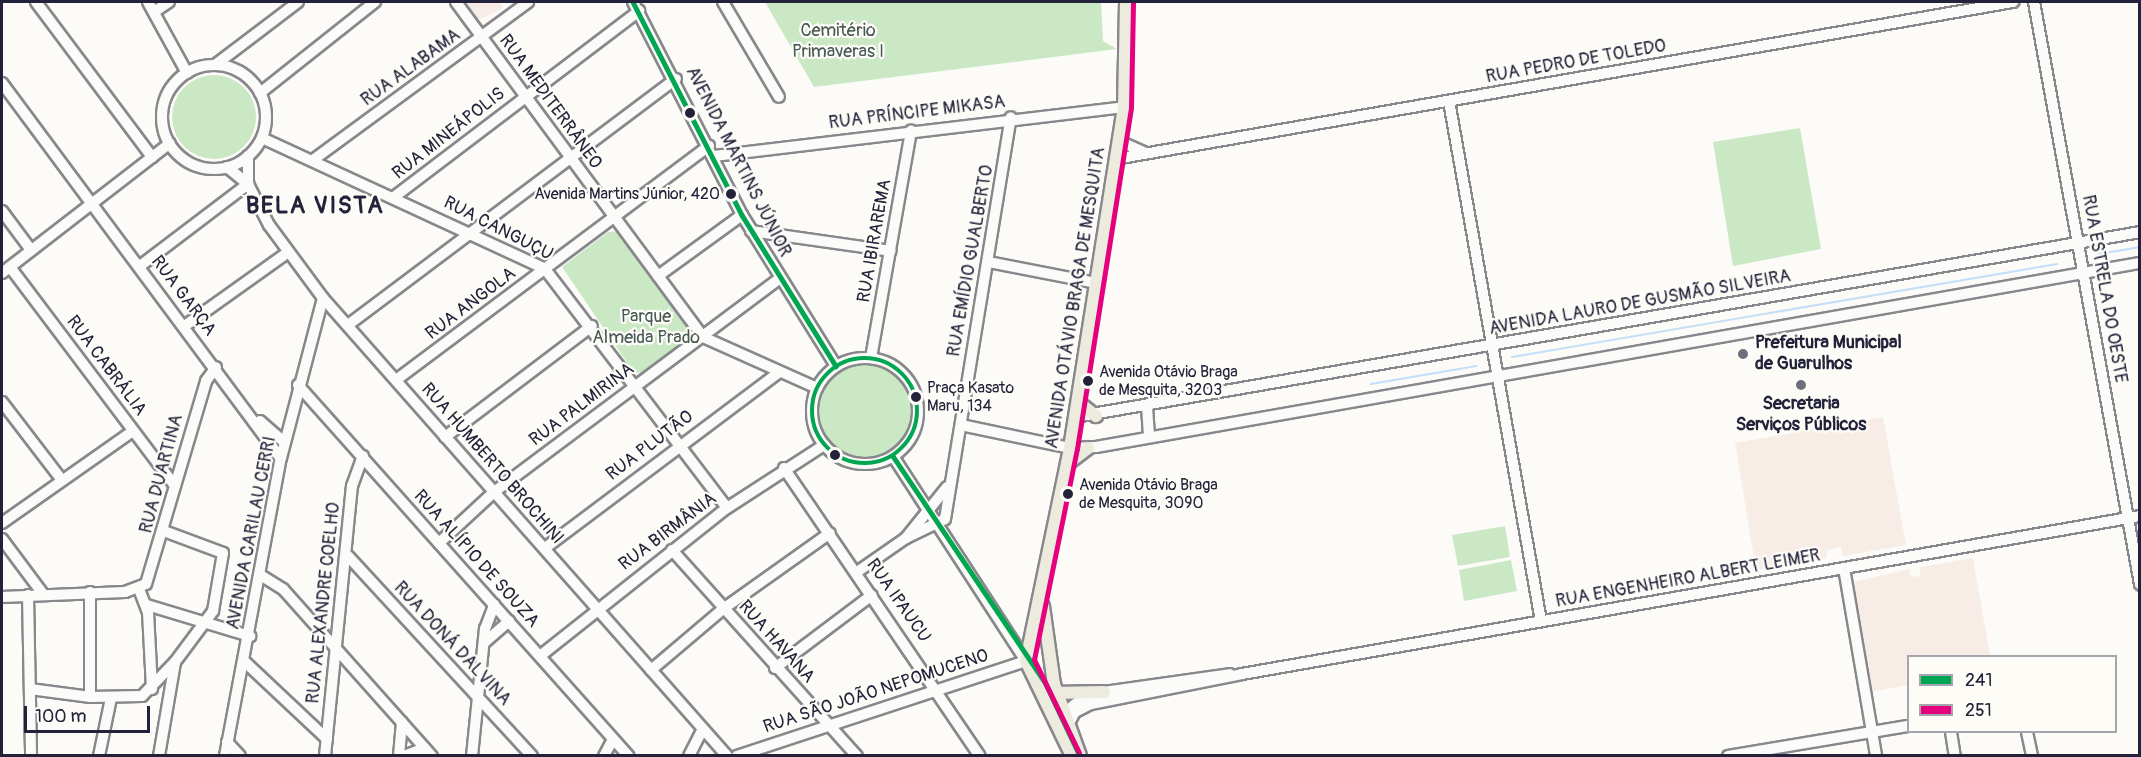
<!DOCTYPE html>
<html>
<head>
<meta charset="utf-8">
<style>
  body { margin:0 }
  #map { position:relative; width:2141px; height:757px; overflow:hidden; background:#fcfbf8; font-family:Pangolin,sans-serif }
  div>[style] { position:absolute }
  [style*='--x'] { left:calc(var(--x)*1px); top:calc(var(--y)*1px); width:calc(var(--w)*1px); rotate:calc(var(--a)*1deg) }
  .built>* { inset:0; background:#f7ede6 }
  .green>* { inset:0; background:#cbe8c5 }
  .round { border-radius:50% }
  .stream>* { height:2px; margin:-1px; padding:0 1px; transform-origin:1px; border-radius:1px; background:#c5def7 }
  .roads { filter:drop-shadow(2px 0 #88888c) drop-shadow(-2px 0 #88888c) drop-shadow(0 2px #88888c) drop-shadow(0 -2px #88888c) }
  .minor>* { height:10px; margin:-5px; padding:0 5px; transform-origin:5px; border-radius:5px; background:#fbfbf9 }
  .minor>.ring { margin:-5px; padding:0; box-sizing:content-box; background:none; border:10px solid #fbfbf9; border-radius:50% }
  .major>* { height:12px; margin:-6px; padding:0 6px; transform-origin:6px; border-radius:6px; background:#edeade }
  .bus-1>* { height:4.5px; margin:-2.25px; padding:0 2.25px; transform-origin:2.25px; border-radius:2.25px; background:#00a651 }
  .bus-1>.ring { margin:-2.25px; padding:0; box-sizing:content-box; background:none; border:4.5px solid #00a651; border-radius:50% }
  .bus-2>* { height:4.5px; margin:-2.25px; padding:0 2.25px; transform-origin:2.25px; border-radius:2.25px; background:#e5007d }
  .dots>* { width:16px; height:16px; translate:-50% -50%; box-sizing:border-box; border:3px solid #fdfcf7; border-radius:50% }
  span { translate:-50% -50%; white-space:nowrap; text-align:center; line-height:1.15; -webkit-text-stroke:4.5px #fdfcf7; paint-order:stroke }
  .bus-label { font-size:16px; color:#22223b }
  .right { translate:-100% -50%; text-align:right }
  .left { translate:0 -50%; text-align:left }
  .park-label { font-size:18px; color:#495958 }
  .street-label { font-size:18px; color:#22223b }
  .poi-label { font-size:18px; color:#22223b; font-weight:700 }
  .district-label { font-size:24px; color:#22223b; font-weight:700; letter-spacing:1.5px }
  .frame { position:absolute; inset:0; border:3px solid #22223b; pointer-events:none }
  .legend { position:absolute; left:1907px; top:655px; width:210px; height:78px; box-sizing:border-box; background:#fdfcf7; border:2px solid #a5a5ac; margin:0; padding:8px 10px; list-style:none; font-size:18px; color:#22223b }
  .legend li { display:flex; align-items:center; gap:12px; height:30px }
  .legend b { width:30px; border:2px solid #a5a5ac }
  .scale { position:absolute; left:24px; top:706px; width:126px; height:27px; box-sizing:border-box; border:3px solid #22223b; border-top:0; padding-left:8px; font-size:18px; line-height:21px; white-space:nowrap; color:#22223b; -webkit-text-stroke:4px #fdfcf7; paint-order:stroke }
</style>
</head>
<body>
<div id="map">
  <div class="built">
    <i style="clip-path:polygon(462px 2px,499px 2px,504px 8px,476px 21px)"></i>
    <i style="clip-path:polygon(1883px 417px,1906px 545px,1843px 556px,1841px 547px,1827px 550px,1826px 558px,1756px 570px,1735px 443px)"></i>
    <i style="clip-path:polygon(1973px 558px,1990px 656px,1908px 656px,1908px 685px,1870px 692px,1854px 582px,1909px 569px,1911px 577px,1919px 576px,1921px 567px)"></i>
  </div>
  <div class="green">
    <i style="clip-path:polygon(765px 2px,1101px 2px,1103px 41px,1117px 49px,814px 87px)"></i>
    <i class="round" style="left:172px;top:75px;width:84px;height:84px"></i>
    <i style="clip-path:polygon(1800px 128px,1821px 249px,1733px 266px,1713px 142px)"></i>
    <i style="clip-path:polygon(619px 231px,693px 333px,643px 375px,632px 370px,562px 267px,608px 232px)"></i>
    <i class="round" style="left:812px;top:358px;width:106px;height:106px"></i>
    <i style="clip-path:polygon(1505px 526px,1510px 557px,1458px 566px,1452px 535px)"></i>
    <i style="clip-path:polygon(1511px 560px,1517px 591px,1464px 601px,1459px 570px)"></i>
  </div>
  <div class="stream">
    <i style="--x:2099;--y:254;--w:42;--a:-9.7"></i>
    <i style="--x:1512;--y:357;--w:553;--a:-9.68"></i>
    <i style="--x:1371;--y:384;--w:107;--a:-9.7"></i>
  </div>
  <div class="roads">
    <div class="minor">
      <i style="--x:36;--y:2;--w:194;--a:53.2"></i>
      <i style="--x:148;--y:2;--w:81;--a:61.2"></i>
      <i style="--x:456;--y:2;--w:416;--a:53.6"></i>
      <i style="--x:703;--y:337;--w:125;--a:24.1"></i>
      <i style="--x:633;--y:2;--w:239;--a:62.9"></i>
      <i style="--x:742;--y:215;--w:178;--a:58.1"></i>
      <i style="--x:723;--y:2;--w:110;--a:59.5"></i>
      <i style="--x:2034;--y:2;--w:592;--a:79.68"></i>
      <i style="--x:154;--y:12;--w:18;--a:-34"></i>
      <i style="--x:215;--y:65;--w:104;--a:-37.2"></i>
      <i class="ring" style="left:162px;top:65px;width:94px;height:94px"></i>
      <i style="--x:2;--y:83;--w:467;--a:53.4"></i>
      <i style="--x:260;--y:93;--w:147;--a:-38.4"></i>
      <i style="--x:1449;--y:101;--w:528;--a:79.97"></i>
      <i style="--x:262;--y:138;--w:312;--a:24.8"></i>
      <i style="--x:545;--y:269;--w:300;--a:52.7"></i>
      <i style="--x:1119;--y:141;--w:27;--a:24"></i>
      <i style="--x:714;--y:156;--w:413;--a:-6.8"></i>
      <i style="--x:1115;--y:159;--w:912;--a:-9.92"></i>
      <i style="--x:313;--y:160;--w:267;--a:-36.3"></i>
      <i style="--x:227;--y:167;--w:27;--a:39"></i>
      <i style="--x:248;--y:184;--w:46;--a:62.9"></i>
      <i style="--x:269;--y:225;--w:91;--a:53.5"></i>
      <i style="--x:323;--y:298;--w:611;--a:48.58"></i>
      <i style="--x:248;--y:184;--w:28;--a:-90"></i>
      <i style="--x:394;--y:197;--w:308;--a:-37.2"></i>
      <i style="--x:2;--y:211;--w:49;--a:53.4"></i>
      <i style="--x:751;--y:231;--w:141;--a:8.1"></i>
      <i style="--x:989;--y:262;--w:109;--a:11.1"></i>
      <i style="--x:140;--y:266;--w:136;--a:-37.2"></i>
      <i style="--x:10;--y:267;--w:274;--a:53"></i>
      <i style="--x:2;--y:273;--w:212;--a:-37.7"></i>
      <i style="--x:658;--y:276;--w:104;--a:-36"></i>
      <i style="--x:186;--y:325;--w:124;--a:-35.5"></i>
      <i style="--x:348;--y:325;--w:410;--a:-36.9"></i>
      <i class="ring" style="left:812px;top:358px;width:96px;height:96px"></i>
      <i style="--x:871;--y:358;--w:231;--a:-80"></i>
      <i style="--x:396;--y:380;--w:391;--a:-36.8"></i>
      <i style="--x:298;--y:385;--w:497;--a:48.3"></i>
      <i style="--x:2;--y:402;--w:97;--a:52.5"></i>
      <i style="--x:1147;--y:407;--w:30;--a:86"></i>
      <i style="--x:1075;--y:417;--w:1081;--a:-9.85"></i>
      <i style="--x:260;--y:421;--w:33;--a:41"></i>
      <i style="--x:961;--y:425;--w:111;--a:11.9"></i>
      <i style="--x:1070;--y:448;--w:26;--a:-2"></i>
      <i style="--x:1096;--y:447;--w:1060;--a:-10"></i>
      <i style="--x:445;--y:437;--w:184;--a:-37.1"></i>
      <i style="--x:784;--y:468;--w:348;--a:55.8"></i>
      <i style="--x:2;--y:523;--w:160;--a:-35.1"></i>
      <i style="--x:906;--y:538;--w:43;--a:-26"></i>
      <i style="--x:945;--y:519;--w:407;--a:-80.7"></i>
      <i style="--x:2;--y:539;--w:69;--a:53.3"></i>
      <i style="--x:439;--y:543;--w:75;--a:-42.8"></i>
      <i style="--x:494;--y:492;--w:357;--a:-36.8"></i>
      <i style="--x:545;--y:548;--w:291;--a:-36.9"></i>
      <i style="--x:672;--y:550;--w:277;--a:48.1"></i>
      <i style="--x:348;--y:556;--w:272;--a:47.4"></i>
      <i style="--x:1844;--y:568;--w:191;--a:80.3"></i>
      <i style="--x:857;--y:572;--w:60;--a:-34.8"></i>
      <i style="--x:906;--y:538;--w:65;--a:-51.2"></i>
      <i style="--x:262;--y:576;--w:25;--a:32"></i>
      <i style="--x:283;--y:589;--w:224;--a:48.3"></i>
      <i style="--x:139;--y:589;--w:25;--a:69"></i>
      <i style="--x:148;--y:612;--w:77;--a:87"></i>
      <i style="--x:28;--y:595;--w:161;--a:88.9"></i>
      <i style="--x:2;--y:597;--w:123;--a:-2.3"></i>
      <i style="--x:125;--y:592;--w:22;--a:-21"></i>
      <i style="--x:146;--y:584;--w:212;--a:-73.5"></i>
      <i style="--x:206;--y:381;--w:17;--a:-54"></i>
      <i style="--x:147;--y:605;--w:108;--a:16.8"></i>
      <i style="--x:485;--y:642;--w:32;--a:-41"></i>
      <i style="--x:540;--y:656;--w:238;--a:-38.4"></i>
      <i style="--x:727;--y:508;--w:116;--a:-33"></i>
      <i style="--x:244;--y:661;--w:114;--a:43.2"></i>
      <i style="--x:775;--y:668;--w:121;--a:-37"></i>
      <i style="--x:651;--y:670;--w:94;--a:-40.3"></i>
      <i style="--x:723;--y:609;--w:131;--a:-35.4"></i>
      <i style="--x:30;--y:689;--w:61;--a:7.6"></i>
      <i style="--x:90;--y:697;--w:52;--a:-1.1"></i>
      <i style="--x:142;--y:696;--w:47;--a:-45.9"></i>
      <i style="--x:175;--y:662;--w:64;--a:-53.3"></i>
      <i style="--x:213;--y:611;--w:59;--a:-80.2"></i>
      <i style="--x:223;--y:553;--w:63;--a:-159.6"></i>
      <i style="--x:90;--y:697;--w:105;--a:-90"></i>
      <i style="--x:1060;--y:716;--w:28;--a:-38"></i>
      <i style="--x:1082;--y:699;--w:23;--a:-18"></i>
      <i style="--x:1104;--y:692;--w:127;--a:-8.1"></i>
      <i style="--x:1068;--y:725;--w:15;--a:-62"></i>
      <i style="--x:1075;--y:712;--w:18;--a:-27"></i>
      <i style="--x:1091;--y:704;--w:154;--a:-11.2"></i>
      <i style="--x:1242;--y:674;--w:912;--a:-9.98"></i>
      <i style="--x:1951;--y:732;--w:24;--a:81"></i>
      <i style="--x:2027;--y:732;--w:25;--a:78"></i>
      <i style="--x:227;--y:742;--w:19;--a:47"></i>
      <i style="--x:99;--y:756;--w:59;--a:-78.3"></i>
      <i style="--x:159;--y:756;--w:95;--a:-80.3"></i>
      <i style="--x:225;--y:756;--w:303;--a:-79.4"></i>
      <i style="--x:281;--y:458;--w:165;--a:-75.3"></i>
      <i style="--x:325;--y:756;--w:271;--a:-84.3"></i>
      <i style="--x:352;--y:486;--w:32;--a:-70"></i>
      <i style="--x:399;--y:756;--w:34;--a:-85"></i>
      <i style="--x:404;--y:756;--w:22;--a:-21"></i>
      <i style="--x:472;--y:756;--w:128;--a:-84.2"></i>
      <i style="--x:485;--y:629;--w:26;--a:-69"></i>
      <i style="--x:604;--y:756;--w:19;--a:-62"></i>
      <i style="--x:689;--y:756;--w:30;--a:-63"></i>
      <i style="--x:737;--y:756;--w:304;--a:-18.2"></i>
      <i style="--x:1026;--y:661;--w:244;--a:-123"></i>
      <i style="--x:1728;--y:756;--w:182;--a:-9.5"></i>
    </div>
    <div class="major">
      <i style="--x:1078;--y:402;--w:23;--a:38"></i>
      <i style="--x:1067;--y:464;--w:26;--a:-37"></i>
      <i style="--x:1043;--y:606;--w:79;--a:82"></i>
      <i style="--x:1054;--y:684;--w:77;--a:70.1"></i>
      <i style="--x:1051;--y:693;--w:53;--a:-1.1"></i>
      <i style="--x:1072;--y:756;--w:106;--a:-115.8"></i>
      <i style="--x:1026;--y:661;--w:217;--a:-78.3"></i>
      <i style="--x:1070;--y:448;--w:345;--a:-81"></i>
      <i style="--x:1124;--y:107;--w:105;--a:-88.9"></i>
    </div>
  </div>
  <div class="bus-1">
    <i style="--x:633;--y:2;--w:239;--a:62.9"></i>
    <i style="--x:742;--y:215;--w:178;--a:58.1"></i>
    <i class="ring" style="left:812px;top:358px;width:101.5px;height:101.5px"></i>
    <i style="--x:893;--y:456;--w:275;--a:56.1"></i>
    <i style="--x:1046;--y:684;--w:80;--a:64.7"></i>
  </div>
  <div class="bus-2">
    <i style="--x:1079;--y:753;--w:103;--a:-115.8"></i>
    <i style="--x:1034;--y:660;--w:215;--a:-78.5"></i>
    <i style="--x:1077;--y:449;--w:345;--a:-81"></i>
    <i style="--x:1131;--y:108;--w:106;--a:-88.9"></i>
  </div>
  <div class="dots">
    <i style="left:690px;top:113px;background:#22223b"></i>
    <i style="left:731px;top:194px;background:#22223b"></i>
    <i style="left:1743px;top:354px;background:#6e6e7d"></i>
    <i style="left:1088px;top:381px;background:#22223b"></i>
    <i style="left:1801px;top:385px;background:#6e6e7d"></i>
    <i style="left:916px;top:397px;background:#22223b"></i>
    <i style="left:835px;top:455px;background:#22223b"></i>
    <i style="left:1068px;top:494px;background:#22223b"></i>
  </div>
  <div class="bus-label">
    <span class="right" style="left:720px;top:194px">Avenida Martins Júnior, 420</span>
    <span class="left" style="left:1099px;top:381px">Avenida Otávio Braga<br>de Mesquita, 3203</span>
    <span class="left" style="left:927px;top:397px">Praça Kasato<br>Maru, 134</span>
    <span class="left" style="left:1079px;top:494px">Avenida Otávio Braga<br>de Mesquita, 3090</span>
  </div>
  <div class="park-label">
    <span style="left:838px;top:42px">Cemitério<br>Primaveras I</span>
    <span style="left:646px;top:328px">Parque<br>Almeida Prado</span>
  </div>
  <div class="street-label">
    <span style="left:1576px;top:62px;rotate:-10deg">RUA PEDRO DE TOLEDO</span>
    <span style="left:411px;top:68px;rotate:-36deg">RUA ALABAMA</span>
    <span style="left:550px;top:102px;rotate:54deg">RUA MEDITERRÂNEO</span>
    <span style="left:917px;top:113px;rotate:-7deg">RUA PRÍNCIPE MIKASA</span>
    <span style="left:449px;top:134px;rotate:-38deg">RUA MINEÁPOLIS</span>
    <span style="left:738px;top:162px;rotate:63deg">AVENIDA MARTINS JÚNIOR</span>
    <span style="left:498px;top:229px;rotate:27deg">RUA CANGUÇU</span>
    <span style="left:875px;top:241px;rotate:-80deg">RUA IBIRAREMA</span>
    <span style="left:971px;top:261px;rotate:-80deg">RUA EMÍDIO GUALBERTO</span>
    <span style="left:2104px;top:289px;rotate:80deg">RUA ESTRELA DO OESTE</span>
    <span style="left:183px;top:296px;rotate:53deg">RUA GARÇA</span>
    <span style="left:1076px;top:298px;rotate:-81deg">AVENIDA OTÁVIO BRAGA DE MESQUITA</span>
    <span style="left:1640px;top:303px;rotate:-10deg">AVENIDA LAURO DE GUSMÃO SILVEIRA</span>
    <span style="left:471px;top:304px;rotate:-37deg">RUA ANGOLA</span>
    <span style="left:106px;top:366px;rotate:53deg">RUA CABRÁLIA</span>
    <span style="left:582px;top:405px;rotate:-37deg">RUA PALMIRINA</span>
    <span style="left:650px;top:446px;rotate:-37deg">RUA PLUTÃO</span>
    <span style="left:492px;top:464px;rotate:49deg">RUA HUMBERTO BROCHINI</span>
    <span style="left:162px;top:474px;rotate:-75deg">RUA DUARTINA</span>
    <span style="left:668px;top:532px;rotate:-37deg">RUA BIRMÂNIA</span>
    <span style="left:252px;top:533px;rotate:-79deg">AVENIDA CARILAU CERRI</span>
    <span style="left:476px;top:559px;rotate:48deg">RUA ALÍPIO DE SOUZA</span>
    <span style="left:1688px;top:579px;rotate:-10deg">RUA ENGENHEIRO ALBERT LEIMER</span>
    <span style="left:898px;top:601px;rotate:55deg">RUA IPAUCU</span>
    <span style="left:324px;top:603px;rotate:-84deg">RUA ALEXANDRE COELHO</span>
    <span style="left:776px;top:642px;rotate:48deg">RUA HAVANA</span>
    <span style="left:452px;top:644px;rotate:47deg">RUA DONÁ DALVINA</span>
    <span style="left:876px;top:692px;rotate:-18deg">RUA SÃO JOÃO NEPOMUCENO</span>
  </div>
  <div class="poi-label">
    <span class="left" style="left:1755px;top:354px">Prefeitura Municipal<br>de Guarulhos</span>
    <span style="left:1801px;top:415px">Secretaria<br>Serviços Públicos</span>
  </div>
  <div class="district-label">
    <span style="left:315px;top:206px">BELA VISTA</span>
  </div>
  <div class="frame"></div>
  <ul class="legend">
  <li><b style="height:8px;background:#00a651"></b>241</li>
  <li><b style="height:8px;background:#e5007d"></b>251</li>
  </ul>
  <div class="scale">100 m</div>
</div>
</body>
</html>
